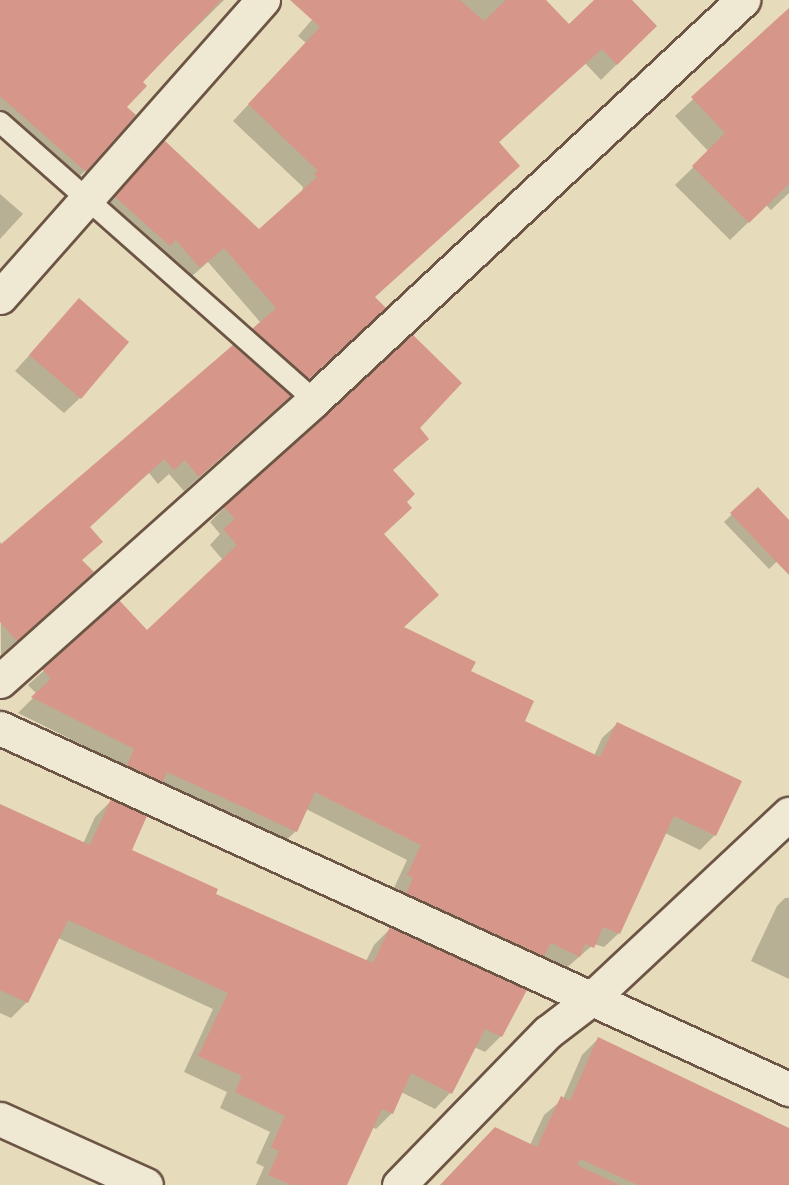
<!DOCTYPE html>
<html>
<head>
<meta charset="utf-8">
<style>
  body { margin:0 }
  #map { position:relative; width:789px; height:1185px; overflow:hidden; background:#e6dcbb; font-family:"Libre Bodoni",serif }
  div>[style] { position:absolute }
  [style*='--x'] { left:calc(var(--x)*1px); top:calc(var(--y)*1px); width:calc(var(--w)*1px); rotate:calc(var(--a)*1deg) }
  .shadow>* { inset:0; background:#0003 }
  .building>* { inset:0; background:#d69689 }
  .roads { filter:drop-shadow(2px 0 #6c5544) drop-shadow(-2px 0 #6c5544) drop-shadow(0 2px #6c5544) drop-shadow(0 -2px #6c5544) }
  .lane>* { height:20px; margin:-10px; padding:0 10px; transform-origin:10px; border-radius:10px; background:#efe8d3 }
  .street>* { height:33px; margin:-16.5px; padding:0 16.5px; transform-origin:16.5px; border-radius:16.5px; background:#efe8d3 }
  .secondary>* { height:33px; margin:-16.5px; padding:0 16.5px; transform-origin:16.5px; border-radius:16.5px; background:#efe8d3 }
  span { translate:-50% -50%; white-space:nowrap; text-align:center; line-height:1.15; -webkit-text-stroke:6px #efe8d3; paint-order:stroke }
</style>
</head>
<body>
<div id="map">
  <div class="shadow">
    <i style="clip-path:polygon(0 0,224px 0,141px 82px,85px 171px,70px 186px,0 124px)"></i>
    <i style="clip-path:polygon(329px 0,544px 0,569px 26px,596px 0,630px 0,655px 26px,601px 80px,585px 63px,498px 143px,373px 298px,368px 323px,292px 394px,237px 345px,261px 323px,208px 262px,184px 283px,100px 213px,149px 158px,259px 231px,302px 193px,303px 187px,233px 121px,306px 43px,298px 36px)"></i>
    <i style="clip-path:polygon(789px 10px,789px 193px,771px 210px,766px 205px,730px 240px,675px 185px,709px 152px,675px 116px)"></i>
    <i style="clip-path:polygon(0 194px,23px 214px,0 239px)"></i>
    <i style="clip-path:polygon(79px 300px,80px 398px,64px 413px,15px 371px)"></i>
    <i style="clip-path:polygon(233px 347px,274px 410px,184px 491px,169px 474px,158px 484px,149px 473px,88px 527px,77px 587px,1px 655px,0 542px,3px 545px)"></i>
    <i style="clip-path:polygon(417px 428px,427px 439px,392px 471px,405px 503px,382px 535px,402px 628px,469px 672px,523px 722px,594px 756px,602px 738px,617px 724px,715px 835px,700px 850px,665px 833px,619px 933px,604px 947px,594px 944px,564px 970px,392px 908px,400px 893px,393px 890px,407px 860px,306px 809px,296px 831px,281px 845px,113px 780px,121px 764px,18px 713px,37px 694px,28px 685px,119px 602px,147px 633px,223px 560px,210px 545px,220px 534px,210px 522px,225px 507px)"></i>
    <i style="clip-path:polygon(758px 489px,789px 522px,789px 550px,769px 569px,724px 522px)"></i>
    <i style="clip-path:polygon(111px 801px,130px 850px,214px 895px,366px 961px,374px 945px,390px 929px,501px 1036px,485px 1052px,474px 1047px,450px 1093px,435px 1109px,401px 1092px,392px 1113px,376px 1129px,372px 1127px,345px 1185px,256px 1185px,264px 1167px,256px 1163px,270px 1132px,220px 1108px,227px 1092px,184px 1072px,213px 1009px,58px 938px,27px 1002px,11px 1018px,0 1013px,0 805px,83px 844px,95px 817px)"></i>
    <i style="clip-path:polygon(785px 898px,789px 898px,789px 979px,751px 961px,777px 906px)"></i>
    <i style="clip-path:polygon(598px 1039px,789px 1129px,789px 1185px,447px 1185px,530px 1145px,544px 1115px,563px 1099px,582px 1055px)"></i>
  </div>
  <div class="building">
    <i style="clip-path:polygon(0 0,221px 0,143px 82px,147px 86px,127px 107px,136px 115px,86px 172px,0 96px)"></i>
    <i style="clip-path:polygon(290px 0,460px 0,484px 21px,506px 0,546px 0,569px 24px,594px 0,632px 0,657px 26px,617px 65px,602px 49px,499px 142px,520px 166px,375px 297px,386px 308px,309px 379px,252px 329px,276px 308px,224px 248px,200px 268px,176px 240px,170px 246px,114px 196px,164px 140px,259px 229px,317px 177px,314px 174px,318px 171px,248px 104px,320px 27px)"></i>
    <i style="clip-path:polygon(789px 8px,789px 184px,749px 223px,692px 166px,725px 133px,691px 97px)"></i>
    <i style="clip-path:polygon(79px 298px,129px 342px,81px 399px,29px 355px)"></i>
    <i style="clip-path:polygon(412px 334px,462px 383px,420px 428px,429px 439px,393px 470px,415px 494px,407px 502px,412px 508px,384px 534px,439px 595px,404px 627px,476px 662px,471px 671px,534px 701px,525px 721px,600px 757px,617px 722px,742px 781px,716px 836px,674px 816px,620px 934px,603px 927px,594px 948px,585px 944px,580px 957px,551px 943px,544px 956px,406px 893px,413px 878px,407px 875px,421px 845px,315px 792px,297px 832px,167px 772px,163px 782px,127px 765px,134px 749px,31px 697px,51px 679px,42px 669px,119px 600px,147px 630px,237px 545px,223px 529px,235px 519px,223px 506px)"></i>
    <i style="clip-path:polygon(233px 345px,291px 396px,199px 477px,185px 460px,174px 470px,164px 459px,90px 527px,103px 542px,82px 560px,94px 572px,17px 641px,0 622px,0 545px)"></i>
    <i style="clip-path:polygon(758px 487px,789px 520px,789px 575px,730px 513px)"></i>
    <i style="clip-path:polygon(111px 799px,147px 816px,132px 850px,218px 889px,216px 894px,373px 963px,390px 927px,527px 990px,502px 1037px,485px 1029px,452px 1094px,411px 1073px,393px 1114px,382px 1109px,347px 1185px,291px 1185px,268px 1175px,279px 1151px,271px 1147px,285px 1116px,235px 1092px,242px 1076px,198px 1056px,228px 993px,68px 920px,28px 1003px,0 990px,0 804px,90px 845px)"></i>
    <i style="clip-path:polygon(598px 1037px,789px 1128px,789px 1185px,638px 1185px,580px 1159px,577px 1165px,620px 1185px,440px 1185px,495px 1127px,537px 1147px,561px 1096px,570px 1101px)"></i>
  </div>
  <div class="roads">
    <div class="lane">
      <i style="--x:0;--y:122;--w:419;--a:41.5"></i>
    </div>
    <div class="street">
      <i style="--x:0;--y:297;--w:397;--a:-48.5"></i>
      <i style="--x:0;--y:681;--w:421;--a:-41.8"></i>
      <i style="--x:314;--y:400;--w:587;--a:-43"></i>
      <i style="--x:0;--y:728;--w:868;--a:24.59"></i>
      <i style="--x:399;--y:1185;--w:214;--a:-45.8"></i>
      <i style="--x:548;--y:1032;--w:54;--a:-37.5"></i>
      <i style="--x:591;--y:999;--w:271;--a:-43.1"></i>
    </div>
    <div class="secondary">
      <i style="--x:0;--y:1119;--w:160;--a:24.3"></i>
    </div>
  </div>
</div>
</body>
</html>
